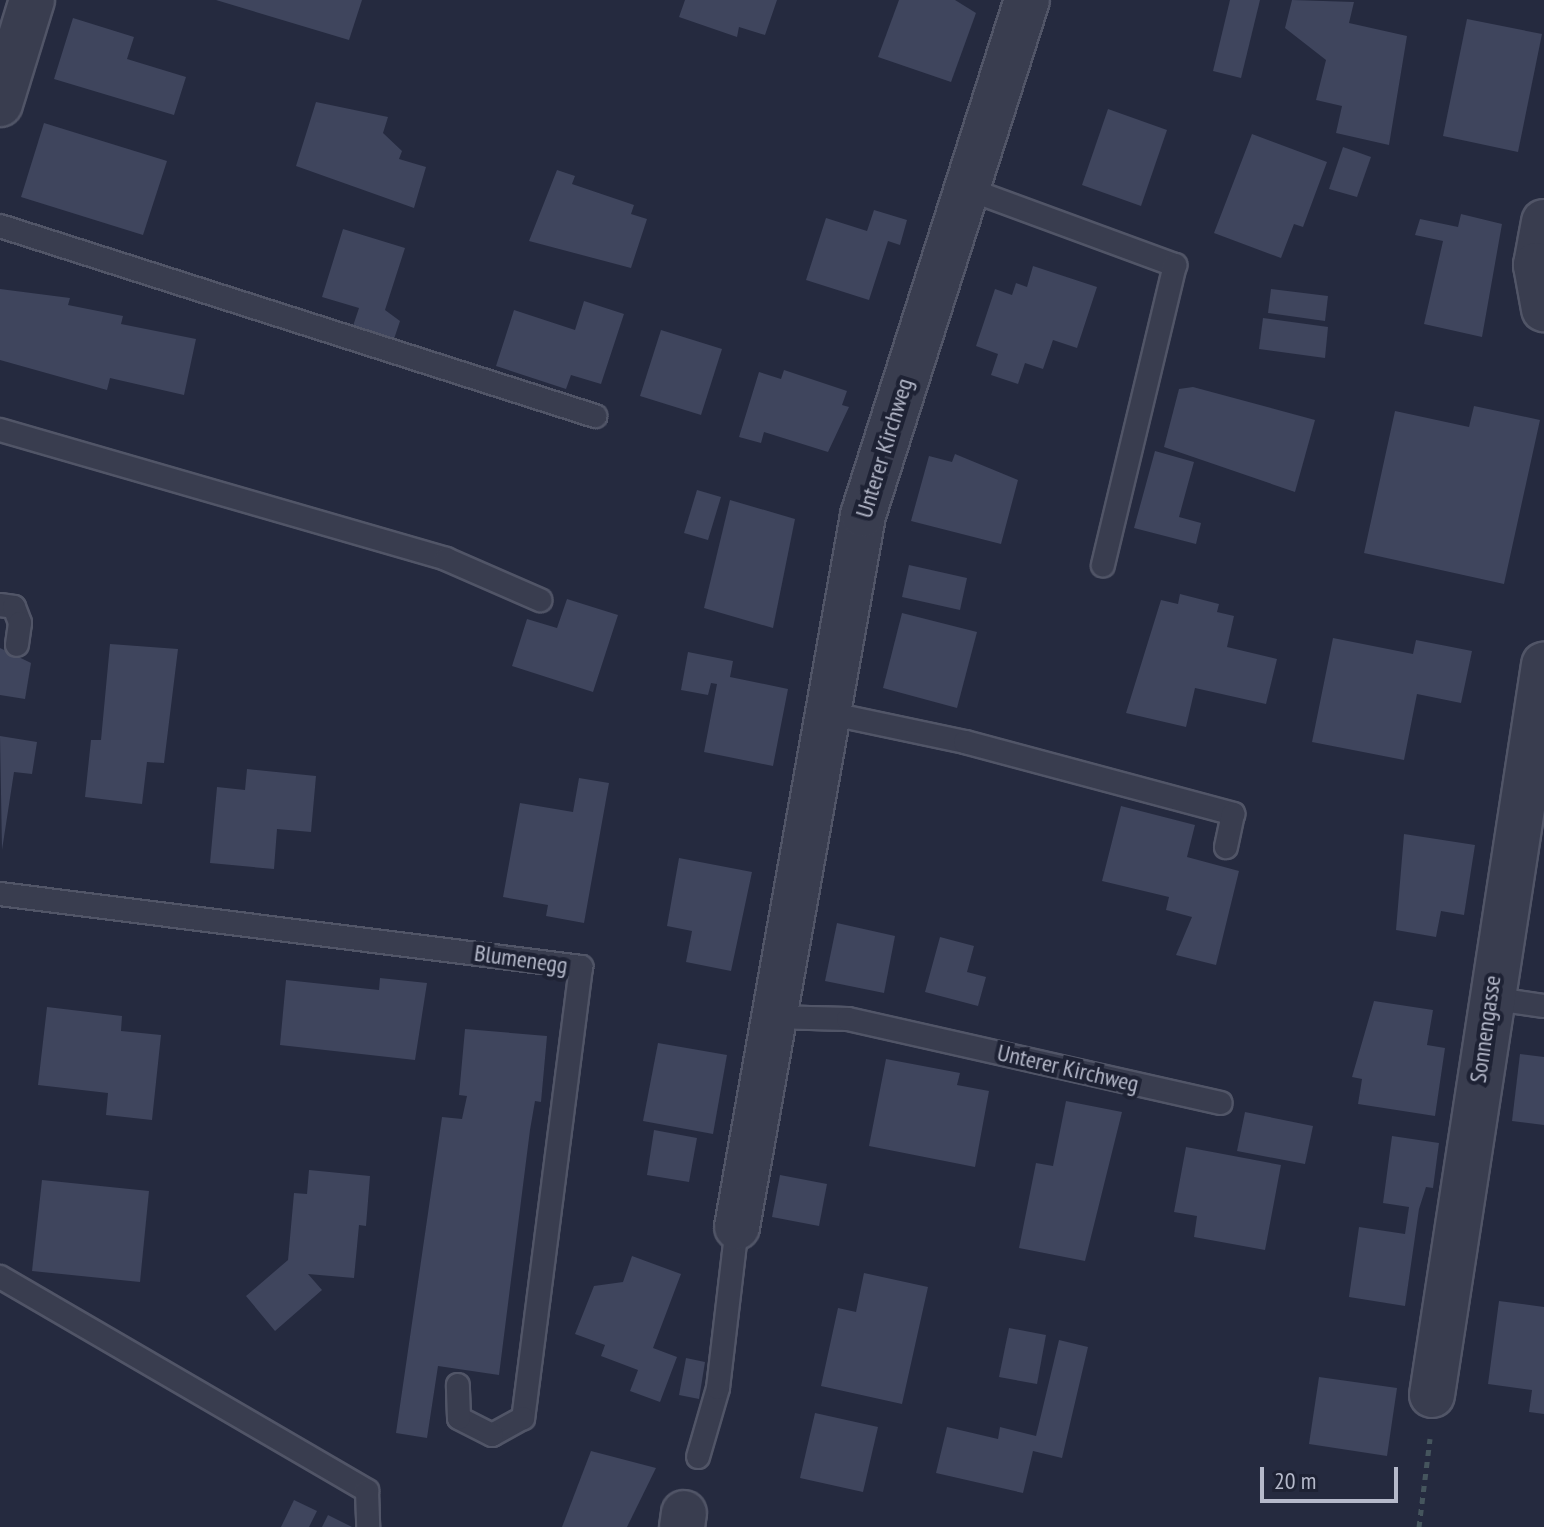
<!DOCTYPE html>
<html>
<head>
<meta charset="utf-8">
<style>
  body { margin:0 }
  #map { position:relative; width:1544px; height:1527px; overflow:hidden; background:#252a3f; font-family:"PT Sans Narrow",sans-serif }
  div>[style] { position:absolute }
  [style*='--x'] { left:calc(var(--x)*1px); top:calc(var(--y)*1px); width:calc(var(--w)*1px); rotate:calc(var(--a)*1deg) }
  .building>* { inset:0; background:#3f455d }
  .path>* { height:5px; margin-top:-2.5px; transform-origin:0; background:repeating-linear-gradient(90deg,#45555d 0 6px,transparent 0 12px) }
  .roads { filter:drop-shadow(2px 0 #515567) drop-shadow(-2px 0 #515567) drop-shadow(0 2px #515567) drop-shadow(0 -2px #515567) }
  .lane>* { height:22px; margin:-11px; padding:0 11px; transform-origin:11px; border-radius:11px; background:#393d4f }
  .street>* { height:44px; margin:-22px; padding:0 22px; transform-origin:22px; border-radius:22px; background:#393d4f }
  span { translate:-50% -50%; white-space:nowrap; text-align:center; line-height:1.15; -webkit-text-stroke:8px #1e2234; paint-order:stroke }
  .street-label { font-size:24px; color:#b5b9ca }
  .scale { position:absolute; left:1260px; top:1467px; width:138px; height:36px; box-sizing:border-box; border:4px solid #b5b9ca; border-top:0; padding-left:10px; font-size:24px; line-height:28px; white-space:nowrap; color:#b5b9ca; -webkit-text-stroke:6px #1e2234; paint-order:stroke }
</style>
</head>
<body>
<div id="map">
  <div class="building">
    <i style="clip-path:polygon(216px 0,362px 0,349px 40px)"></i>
    <i style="clip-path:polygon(685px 0,777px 0,765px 35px,739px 27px,737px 37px,679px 17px)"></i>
    <i style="clip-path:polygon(899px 0,955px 0,976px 13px,951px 82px,878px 57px)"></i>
    <i style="clip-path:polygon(1230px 0,1260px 0,1241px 78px,1213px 71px)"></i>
    <i style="clip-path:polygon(1292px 0,1354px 2px,1349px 23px,1407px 36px,1389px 145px,1336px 133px,1342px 106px,1316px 100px,1326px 60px,1285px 28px)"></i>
    <i style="clip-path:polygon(73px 18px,134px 37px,127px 59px,186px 77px,174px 115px,54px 79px)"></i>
    <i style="clip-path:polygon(1467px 19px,1542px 34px,1518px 152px,1443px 136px)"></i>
    <i style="clip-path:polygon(316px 102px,388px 117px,383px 133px,402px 151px,399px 159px,426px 167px,414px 208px,296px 166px)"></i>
    <i style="clip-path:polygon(1108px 109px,1167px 130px,1141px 206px,1082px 185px)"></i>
    <i style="clip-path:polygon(44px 123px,167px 161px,143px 235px,21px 197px)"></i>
    <i style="clip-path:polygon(1252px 134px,1327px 162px,1303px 227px,1294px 224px,1281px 258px,1214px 233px)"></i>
    <i style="clip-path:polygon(1343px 147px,1371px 157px,1357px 197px,1329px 189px)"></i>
    <i style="clip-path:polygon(557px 170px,575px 176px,572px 184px,634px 205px,631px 214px,647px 219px,631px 268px,529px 241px)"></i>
    <i style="clip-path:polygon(874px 210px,907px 220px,900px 245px,888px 241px,869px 300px,806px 280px,826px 218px,867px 231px)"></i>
    <i style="clip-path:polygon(1461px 214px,1502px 224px,1482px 337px,1424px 324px,1443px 241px,1415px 235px,1420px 219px,1458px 227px)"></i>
    <i style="clip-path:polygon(343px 229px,405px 248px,385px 310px,400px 321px,393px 342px,352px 329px,359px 308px,322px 297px)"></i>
    <i style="clip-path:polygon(1033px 266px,1097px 287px,1077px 348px,1053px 340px,1043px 369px,1025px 363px,1018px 384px,991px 375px,998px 354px,976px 346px,995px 289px,1012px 295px,1016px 283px,1027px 287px)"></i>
    <i style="clip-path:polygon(0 289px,70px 298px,68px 305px,123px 316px,121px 324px,196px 339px,184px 395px,110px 378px,107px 390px,0 360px)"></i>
    <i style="clip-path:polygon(1271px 289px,1328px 296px,1325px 321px,1268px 313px)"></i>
    <i style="clip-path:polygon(584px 301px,624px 314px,601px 384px,571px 375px,566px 389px,496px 366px,514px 310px,575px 330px)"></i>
    <i style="clip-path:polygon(1263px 318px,1328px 327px,1325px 358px,1259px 349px)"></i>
    <i style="clip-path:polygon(661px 330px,722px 349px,701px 415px,640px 396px)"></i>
    <i style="clip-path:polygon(784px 370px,847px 391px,842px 405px,849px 407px,828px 452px,764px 432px,761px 443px,739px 437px,759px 372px,781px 379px)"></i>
    <i style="clip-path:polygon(1193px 387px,1315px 420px,1295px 492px,1164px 447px,1179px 389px)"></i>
    <i style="clip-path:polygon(1474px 406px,1540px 420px,1504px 584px,1364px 553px,1395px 411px,1469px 427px)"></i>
    <i style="clip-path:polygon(1155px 451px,1194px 462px,1179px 517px,1201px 523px,1196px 544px,1134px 528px)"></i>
    <i style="clip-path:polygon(955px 454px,1018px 480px,1001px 544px,911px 521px,929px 456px,952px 462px)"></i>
    <i style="clip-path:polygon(697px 490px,721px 497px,708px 540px,684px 533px)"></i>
    <i style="clip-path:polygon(730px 500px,795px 519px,773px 628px,704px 608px)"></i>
    <i style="clip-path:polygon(909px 565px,967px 578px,960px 610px,902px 597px)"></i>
    <i style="clip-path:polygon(1180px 594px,1219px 604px,1217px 612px,1234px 616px,1227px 647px,1277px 659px,1266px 704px,1195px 688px,1186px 727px,1126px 713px,1161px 600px,1178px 604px)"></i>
    <i style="clip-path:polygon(567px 599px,618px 615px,593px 692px,512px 666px,527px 619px,557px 628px)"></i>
    <i style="clip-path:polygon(902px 613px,977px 632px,957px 708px,883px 688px)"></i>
    <i style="clip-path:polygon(1333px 638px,1413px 654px,1416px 640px,1472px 651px,1461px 703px,1417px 694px,1404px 760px,1312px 742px)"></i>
    <i style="clip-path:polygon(110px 644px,178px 649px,164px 763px,147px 762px,142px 804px,85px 797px,91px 740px,101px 740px)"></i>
    <i style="clip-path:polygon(0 648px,31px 663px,25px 699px,0 695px)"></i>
    <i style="clip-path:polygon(688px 652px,733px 661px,730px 677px,788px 689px,773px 766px,704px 752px,717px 684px,711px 683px,708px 695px,681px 690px)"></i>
    <i style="clip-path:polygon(0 736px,37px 742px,32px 774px,14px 772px,2px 850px)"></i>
    <i style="clip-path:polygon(247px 769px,316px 776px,311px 832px,277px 829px,274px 869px,210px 863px,217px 787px,245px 790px)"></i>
    <i style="clip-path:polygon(579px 778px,609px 783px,584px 923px,546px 916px,548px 905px,503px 897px,520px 803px,573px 812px)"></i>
    <i style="clip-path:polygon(1121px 806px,1195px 825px,1187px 857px,1239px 871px,1216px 965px,1176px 955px,1192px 917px,1166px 910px,1169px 897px,1102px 881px)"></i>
    <i style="clip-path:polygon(1404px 834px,1475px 845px,1464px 915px,1441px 911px,1436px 937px,1396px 930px)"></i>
    <i style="clip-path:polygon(679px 858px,752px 872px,731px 971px,686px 962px,692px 931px,667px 926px)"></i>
    <i style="clip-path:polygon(837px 923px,895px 936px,884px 993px,825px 981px)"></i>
    <i style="clip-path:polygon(940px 937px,974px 946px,967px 972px,986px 977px,978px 1006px,925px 992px)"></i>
    <i style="clip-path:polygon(380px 978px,427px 983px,415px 1060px,280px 1045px,286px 980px,379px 990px)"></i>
    <i style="clip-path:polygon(1374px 1001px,1433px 1010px,1427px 1045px,1445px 1048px,1435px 1116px,1358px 1104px,1362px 1079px,1352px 1077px)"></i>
    <i style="clip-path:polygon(47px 1007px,122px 1016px,121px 1031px,161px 1035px,152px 1120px,106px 1115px,108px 1093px,38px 1085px)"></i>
    <i style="clip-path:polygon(465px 1029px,547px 1036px,541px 1102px,535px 1101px,530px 1130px,499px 1375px,438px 1366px,427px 1438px,396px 1433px,442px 1117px,462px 1119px,467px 1096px,459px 1095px)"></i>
    <i style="clip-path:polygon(658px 1043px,727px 1055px,713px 1134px,643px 1121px)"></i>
    <i style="clip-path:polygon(1520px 1054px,1544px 1057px,1544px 1125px,1512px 1121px)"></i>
    <i style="clip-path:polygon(886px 1059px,960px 1073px,957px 1085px,989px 1091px,975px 1167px,869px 1146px)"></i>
    <i style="clip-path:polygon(1066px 1101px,1122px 1112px,1085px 1261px,1019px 1248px,1036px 1163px,1053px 1166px)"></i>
    <i style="clip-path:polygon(1245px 1112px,1313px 1126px,1305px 1164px,1237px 1151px)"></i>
    <i style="clip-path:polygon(654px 1130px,697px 1138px,689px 1182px,647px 1175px)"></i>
    <i style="clip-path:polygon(1392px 1136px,1439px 1143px,1433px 1188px,1426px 1187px,1419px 1209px,1405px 1306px,1349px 1297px,1359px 1227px,1405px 1234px,1409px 1207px,1383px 1203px)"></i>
    <i style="clip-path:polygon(1186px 1147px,1281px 1165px,1265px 1250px,1194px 1237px,1197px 1216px,1174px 1212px)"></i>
    <i style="clip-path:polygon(309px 1170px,370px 1176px,366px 1226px,359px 1225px,354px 1278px,308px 1274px,322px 1290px,275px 1331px,246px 1296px,288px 1260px,294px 1193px,307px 1194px)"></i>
    <i style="clip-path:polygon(780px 1175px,827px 1184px,819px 1226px,772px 1217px)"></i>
    <i style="clip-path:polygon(42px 1180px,149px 1191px,140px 1282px,32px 1271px)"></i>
    <i style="clip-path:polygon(632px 1256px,681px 1274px,653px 1348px,677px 1357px,660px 1402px,630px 1391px,638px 1370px,601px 1356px,605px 1345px,575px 1334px,594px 1286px,623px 1282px)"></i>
    <i style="clip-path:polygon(864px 1273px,928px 1287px,902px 1404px,821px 1386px,838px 1308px,856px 1312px)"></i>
    <i style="clip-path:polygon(1499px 1301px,1544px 1307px,1544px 1414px,1529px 1412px,1532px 1390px,1488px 1384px)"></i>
    <i style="clip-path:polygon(1009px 1328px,1046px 1335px,1037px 1384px,999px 1377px)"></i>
    <i style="clip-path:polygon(1059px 1340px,1088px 1347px,1062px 1458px,1033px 1451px,1023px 1493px,936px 1473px,947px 1427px,998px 1439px,1000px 1427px,1036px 1436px)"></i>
    <i style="clip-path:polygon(686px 1358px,705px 1362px,699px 1399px,679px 1395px)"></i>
    <i style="clip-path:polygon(1319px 1377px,1397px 1388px,1387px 1456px,1309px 1444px)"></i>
    <i style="clip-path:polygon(815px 1413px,878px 1427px,863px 1492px,800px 1478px)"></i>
    <i style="clip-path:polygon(591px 1451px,656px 1468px,627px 1527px,562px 1527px)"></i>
    <i style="clip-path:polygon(294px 1500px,317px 1511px,309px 1527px,281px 1527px)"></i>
    <i style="clip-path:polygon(328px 1515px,352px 1527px,322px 1527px)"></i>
  </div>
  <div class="path">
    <i style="--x:1419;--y:1527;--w:89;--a:-82.9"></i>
  </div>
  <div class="roads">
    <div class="lane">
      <i style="--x:968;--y:189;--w:221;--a:20.2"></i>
      <i style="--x:1175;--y:265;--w:309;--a:103.5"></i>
      <i style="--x:0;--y:226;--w:625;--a:17.71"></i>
      <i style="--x:0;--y:430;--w:464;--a:16.1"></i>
      <i style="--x:446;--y:559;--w:103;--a:23.6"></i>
      <i style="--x:0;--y:605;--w:14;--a:8"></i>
      <i style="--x:14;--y:607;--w:17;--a:69"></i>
      <i style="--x:20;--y:623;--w:22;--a:98"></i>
      <i style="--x:823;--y:712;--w:145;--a:11.9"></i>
      <i style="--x:965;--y:742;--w:278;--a:15"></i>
      <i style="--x:1233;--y:814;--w:34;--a:102"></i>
      <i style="--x:0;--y:894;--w:586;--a:7.16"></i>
      <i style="--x:581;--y:967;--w:455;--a:97.3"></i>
      <i style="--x:523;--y:1418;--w:35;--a:151"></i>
      <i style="--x:492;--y:1435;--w:37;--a:-153"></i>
      <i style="--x:459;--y:1418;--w:33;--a:-92"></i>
      <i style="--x:1489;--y:998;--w:56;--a:8.3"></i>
      <i style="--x:772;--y:1017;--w:76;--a:1.5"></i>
      <i style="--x:848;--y:1019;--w:382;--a:12.7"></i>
      <i style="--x:0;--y:1277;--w:425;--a:30.2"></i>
      <i style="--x:367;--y:1491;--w:36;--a:88"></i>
      <i style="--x:698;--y:1457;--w:72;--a:-73.8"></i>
      <i style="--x:718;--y:1388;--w:162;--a:-83.3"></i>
    </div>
    <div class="street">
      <i style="--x:0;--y:104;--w:109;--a:-72.9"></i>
      <i style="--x:1544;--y:222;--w:44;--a:100.5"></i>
      <i style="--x:1536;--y:265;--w:45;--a:79.7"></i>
      <i style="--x:737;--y:1227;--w:723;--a:-79.96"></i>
      <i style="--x:863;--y:515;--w:540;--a:-72.34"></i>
      <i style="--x:1432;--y:1395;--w:739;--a:-81.28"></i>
      <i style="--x:682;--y:1527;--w:14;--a:-82"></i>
    </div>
  </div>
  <div class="street-label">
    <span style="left:884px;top:448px;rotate:-73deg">Unterer Kirchweg</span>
    <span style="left:521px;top:959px;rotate:8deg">Blumenegg</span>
    <span style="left:1485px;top:1029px;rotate:-82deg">Sonnengasse</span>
    <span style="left:1068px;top:1068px;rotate:13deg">Unterer Kirchweg</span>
  </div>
  <div class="scale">20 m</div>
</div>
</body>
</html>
